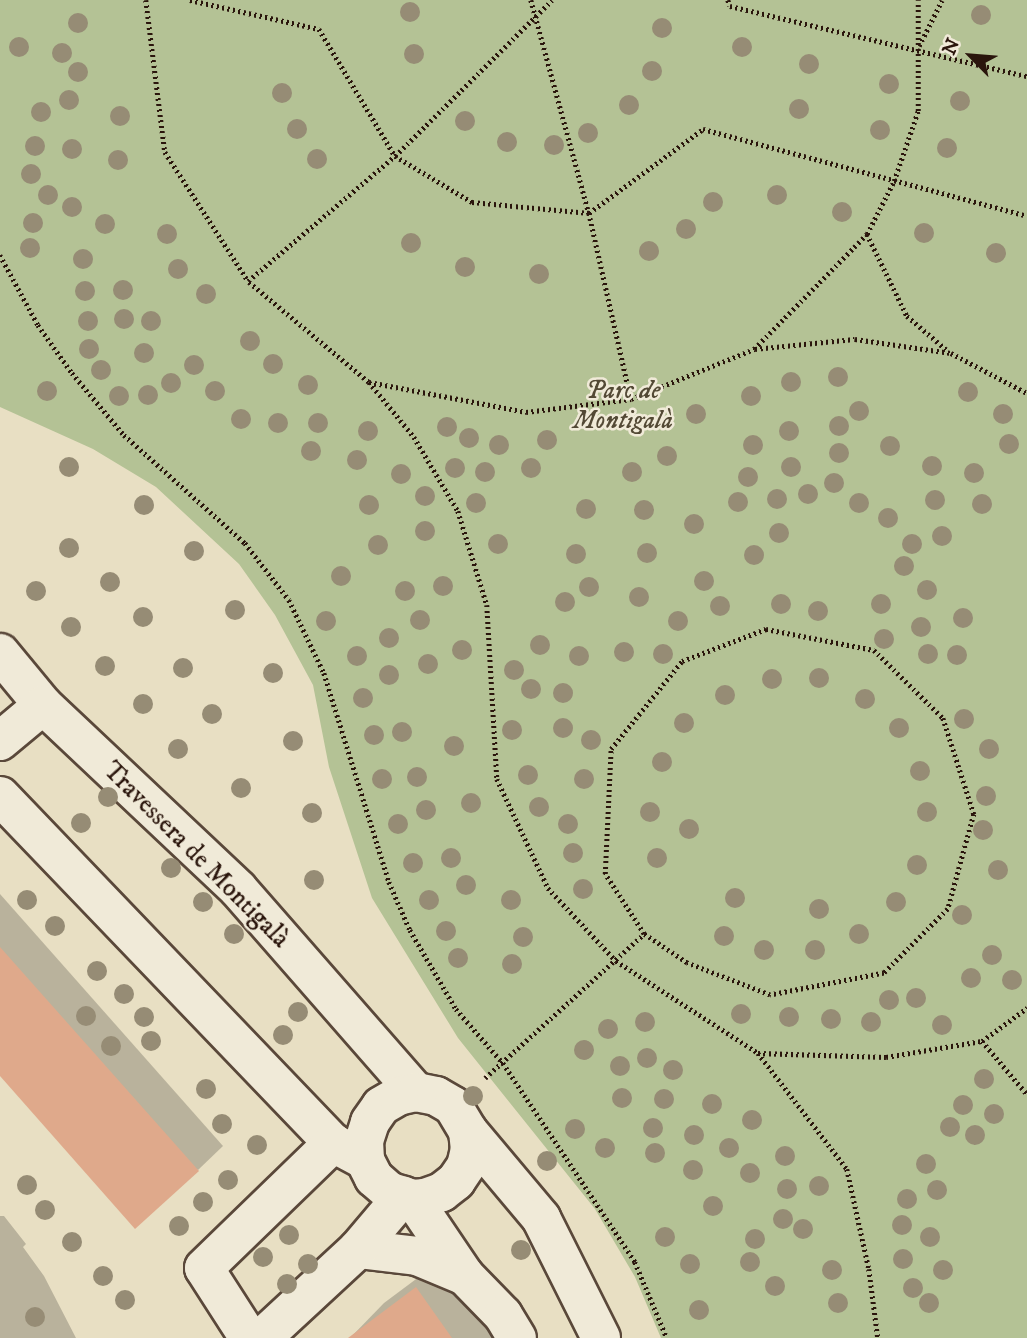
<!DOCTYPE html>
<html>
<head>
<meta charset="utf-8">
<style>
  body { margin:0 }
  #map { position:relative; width:1027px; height:1338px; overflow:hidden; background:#e8dfc3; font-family:"IM FELL DW Pica",serif }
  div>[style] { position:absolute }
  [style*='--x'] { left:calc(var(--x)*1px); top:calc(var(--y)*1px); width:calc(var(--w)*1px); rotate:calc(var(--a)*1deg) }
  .green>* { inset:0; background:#b4c295 }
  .shadow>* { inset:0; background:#0003 }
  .building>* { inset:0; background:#dfa98b }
  .path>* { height:4.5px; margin-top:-2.25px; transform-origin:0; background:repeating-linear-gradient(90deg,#2a150c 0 2px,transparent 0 5.5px) }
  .roads { filter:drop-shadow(2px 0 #5a483a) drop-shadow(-2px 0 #5a483a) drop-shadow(0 2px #5a483a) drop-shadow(0 -2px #5a483a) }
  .minor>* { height:38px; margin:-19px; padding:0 19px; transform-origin:19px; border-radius:19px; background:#f0ead8 }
  .trees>* { width:20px; height:20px; margin:-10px; border-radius:50%; background:#968c75 }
  span { translate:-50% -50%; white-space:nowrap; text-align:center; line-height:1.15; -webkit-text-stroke:5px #f0ead8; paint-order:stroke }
  .park-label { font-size:26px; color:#534935; font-style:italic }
  .street-label { font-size:26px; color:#2a150c }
  .north { position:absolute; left:936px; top:21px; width:70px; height:70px; -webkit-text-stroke:5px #f0ead8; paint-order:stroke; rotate:295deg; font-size:19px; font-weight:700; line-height:28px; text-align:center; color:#2a150c }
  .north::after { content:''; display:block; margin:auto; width:24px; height:32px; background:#2a150c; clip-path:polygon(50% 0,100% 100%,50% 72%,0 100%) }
</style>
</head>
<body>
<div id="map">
  <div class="green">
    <i style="clip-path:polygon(0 0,1027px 0,1027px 1338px,661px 1338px,635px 1277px,595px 1209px,458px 1038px,372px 898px,329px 767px,313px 685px,275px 615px,239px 564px,156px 487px,93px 449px,0 407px)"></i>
  </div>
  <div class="shadow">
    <i style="clip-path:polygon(0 894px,223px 1146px,198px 1170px,0 1074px)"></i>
    <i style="clip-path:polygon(0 1216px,4px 1216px,26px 1244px,23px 1247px,44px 1276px,76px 1338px,0 1338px)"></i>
    <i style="clip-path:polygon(455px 1250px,513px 1338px,350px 1338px,384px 1303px)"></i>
  </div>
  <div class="building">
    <i style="clip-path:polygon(0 947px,199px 1171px,135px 1229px,0 1076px)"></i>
    <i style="clip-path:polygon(416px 1287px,452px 1338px,348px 1338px)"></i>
  </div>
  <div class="path">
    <i style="--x:146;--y:0;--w:153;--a:82.9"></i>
    <i style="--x:165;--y:152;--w:153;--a:57.2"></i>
    <i style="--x:248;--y:281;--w:193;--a:-40.4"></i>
    <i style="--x:395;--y:156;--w:221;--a:-44.8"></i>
    <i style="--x:190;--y:0;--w:132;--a:12.7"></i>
    <i style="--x:319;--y:29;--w:148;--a:59.1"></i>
    <i style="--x:395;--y:156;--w:90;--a:30.9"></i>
    <i style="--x:472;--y:202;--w:118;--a:5.4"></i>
    <i style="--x:589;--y:213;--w:142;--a:-36.4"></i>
    <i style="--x:703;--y:129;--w:335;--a:15"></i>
    <i style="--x:531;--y:0;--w:221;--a:74.8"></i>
    <i style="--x:589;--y:213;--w:191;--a:77.3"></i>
    <i style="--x:631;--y:399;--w:133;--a:-22.1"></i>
    <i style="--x:754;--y:349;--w:161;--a:-45.5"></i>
    <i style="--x:867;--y:234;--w:59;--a:-63"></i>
    <i style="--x:894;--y:181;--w:74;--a:-71.1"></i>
    <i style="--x:918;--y:111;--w:111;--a:-90"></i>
    <i style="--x:728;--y:0;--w:6;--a:72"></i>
    <i style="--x:730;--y:6;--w:305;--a:13.3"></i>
    <i style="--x:919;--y:46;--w:51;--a:-63.4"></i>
    <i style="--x:867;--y:234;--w:91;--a:64"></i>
    <i style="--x:907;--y:316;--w:54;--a:40.5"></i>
    <i style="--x:0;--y:255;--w:80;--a:61.5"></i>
    <i style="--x:38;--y:325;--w:59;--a:54.7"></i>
    <i style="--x:72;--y:373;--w:81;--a:50"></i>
    <i style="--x:124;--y:435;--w:162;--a:41.8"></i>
    <i style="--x:245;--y:543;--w:72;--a:52.3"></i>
    <i style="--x:289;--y:600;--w:81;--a:64.4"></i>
    <i style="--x:324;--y:673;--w:219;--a:72.7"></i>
    <i style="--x:389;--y:882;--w:52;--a:66.4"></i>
    <i style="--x:410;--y:930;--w:91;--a:59.8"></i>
    <i style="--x:456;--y:1009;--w:72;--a:49"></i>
    <i style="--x:503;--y:1063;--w:239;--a:56.4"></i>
    <i style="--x:635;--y:1262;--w:82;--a:67.2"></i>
    <i style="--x:249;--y:282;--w:156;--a:39.8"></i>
    <i style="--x:369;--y:382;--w:160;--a:10.8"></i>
    <i style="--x:526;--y:412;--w:106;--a:-7.1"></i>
    <i style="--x:755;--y:349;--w:100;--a:-5.7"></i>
    <i style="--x:855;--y:339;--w:97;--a:8.3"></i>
    <i style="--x:951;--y:353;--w:86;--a:27.8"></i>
    <i style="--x:369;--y:382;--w:71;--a:50.7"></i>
    <i style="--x:414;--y:437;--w:86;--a:59.3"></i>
    <i style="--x:458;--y:511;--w:98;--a:72.9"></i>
    <i style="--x:487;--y:605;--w:174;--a:86.7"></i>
    <i style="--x:497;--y:779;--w:120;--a:64.9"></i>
    <i style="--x:548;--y:888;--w:100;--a:47"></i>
    <i style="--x:616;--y:961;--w:169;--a:32.9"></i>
    <i style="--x:758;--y:1053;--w:146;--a:52.5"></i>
    <i style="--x:847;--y:1169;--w:102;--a:77.6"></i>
    <i style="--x:869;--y:1269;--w:70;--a:82.6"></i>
    <i style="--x:766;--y:629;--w:110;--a:11"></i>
    <i style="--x:874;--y:650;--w:97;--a:44.6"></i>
    <i style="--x:943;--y:718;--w:101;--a:72.1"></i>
    <i style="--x:974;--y:814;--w:98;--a:105.3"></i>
    <i style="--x:948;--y:909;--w:91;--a:135"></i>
    <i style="--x:884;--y:973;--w:116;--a:169.1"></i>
    <i style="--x:770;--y:995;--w:89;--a:-158.9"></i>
    <i style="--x:687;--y:963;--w:52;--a:-146"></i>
    <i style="--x:644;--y:934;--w:72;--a:-123"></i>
    <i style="--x:605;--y:874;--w:125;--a:-87.3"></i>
    <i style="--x:611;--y:749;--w:113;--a:-51.1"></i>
    <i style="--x:682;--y:661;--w:90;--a:-20.9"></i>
    <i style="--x:982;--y:1041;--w:70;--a:49.7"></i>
    <i style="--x:758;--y:1053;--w:128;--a:1.8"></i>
    <i style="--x:886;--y:1057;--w:97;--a:-9.5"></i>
    <i style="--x:982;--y:1041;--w:56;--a:-36.3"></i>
    <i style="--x:485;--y:1078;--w:215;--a:-42.2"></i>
  </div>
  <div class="roads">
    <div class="minor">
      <i style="--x:0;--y:653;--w:67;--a:50.4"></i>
      <i style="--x:43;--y:705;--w:268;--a:43.3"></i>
      <i style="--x:238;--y:889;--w:270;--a:48.8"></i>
      <i style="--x:0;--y:741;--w:56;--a:-39.9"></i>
      <i style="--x:0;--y:796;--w:481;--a:46.2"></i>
      <i style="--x:333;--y:1143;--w:36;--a:28"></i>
      <i style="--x:468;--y:1131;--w:18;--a:84"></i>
      <i style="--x:470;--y:1149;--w:17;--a:103"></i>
      <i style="--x:466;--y:1166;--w:18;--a:124"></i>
      <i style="--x:456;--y:1181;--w:18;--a:142"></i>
      <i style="--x:442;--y:1192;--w:18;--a:161"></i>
      <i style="--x:425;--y:1198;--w:12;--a:175"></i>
      <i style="--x:413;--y:1199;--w:25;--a:-162"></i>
      <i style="--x:389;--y:1191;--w:20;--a:-139"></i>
      <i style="--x:374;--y:1178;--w:20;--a:-117"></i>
      <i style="--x:365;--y:1160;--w:19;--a:-93"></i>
      <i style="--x:364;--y:1141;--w:20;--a:-72"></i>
      <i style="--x:370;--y:1122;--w:19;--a:-55"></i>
      <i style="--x:381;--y:1106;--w:20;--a:-30"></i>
      <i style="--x:398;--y:1096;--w:18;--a:-13"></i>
      <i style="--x:416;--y:1092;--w:20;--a:11"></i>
      <i style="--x:436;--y:1096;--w:20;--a:30"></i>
      <i style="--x:453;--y:1106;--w:29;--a:59"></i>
      <i style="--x:468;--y:1131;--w:114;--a:50"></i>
      <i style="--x:541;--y:1218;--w:134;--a:63.4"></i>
      <i style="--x:413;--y:1199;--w:93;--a:56"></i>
      <i style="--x:465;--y:1276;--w:54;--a:45.7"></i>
      <i style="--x:503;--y:1315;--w:27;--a:59"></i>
      <i style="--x:358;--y:1249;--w:59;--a:6.8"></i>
      <i style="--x:417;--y:1256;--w:52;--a:22.6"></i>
      <i style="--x:249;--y:1338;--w:83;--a:-122.7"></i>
      <i style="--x:204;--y:1268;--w:180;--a:-44.1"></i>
      <i style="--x:262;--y:1338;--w:131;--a:-42.8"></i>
      <i style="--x:358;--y:1249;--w:70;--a:-49.7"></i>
    </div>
  </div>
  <div class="trees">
    <i style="left:410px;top:12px"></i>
    <i style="left:981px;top:15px"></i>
    <i style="left:78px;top:23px"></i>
    <i style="left:662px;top:28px"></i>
    <i style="left:19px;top:47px"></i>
    <i style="left:742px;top:47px"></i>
    <i style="left:62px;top:53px"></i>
    <i style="left:414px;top:54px"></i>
    <i style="left:809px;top:64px"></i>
    <i style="left:652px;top:71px"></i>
    <i style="left:78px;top:72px"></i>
    <i style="left:889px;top:84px"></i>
    <i style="left:282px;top:93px"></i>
    <i style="left:69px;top:100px"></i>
    <i style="left:960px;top:101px"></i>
    <i style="left:629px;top:105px"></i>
    <i style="left:799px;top:109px"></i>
    <i style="left:41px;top:112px"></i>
    <i style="left:120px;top:116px"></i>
    <i style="left:465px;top:121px"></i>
    <i style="left:297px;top:129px"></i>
    <i style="left:880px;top:130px"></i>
    <i style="left:588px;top:133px"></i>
    <i style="left:507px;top:142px"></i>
    <i style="left:554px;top:145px"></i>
    <i style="left:35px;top:146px"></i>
    <i style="left:947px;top:148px"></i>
    <i style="left:72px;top:149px"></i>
    <i style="left:317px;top:159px"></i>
    <i style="left:118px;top:160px"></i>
    <i style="left:31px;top:174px"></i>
    <i style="left:48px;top:195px"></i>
    <i style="left:777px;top:195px"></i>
    <i style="left:713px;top:202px"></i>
    <i style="left:72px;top:207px"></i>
    <i style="left:842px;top:212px"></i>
    <i style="left:33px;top:223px"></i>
    <i style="left:105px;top:224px"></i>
    <i style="left:686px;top:229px"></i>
    <i style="left:924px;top:233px"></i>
    <i style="left:167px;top:234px"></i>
    <i style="left:411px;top:243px"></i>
    <i style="left:30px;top:248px"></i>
    <i style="left:649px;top:251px"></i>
    <i style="left:996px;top:253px"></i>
    <i style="left:83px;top:259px"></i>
    <i style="left:465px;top:267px"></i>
    <i style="left:178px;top:269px"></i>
    <i style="left:539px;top:274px"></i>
    <i style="left:123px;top:290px"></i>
    <i style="left:85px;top:291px"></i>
    <i style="left:206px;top:294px"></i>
    <i style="left:124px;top:319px"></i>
    <i style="left:88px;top:321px"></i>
    <i style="left:151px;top:321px"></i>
    <i style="left:250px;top:341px"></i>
    <i style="left:89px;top:349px"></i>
    <i style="left:144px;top:353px"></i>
    <i style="left:273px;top:364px"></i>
    <i style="left:194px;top:365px"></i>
    <i style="left:101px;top:370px"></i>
    <i style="left:838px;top:377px"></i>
    <i style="left:791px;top:382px"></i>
    <i style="left:171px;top:383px"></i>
    <i style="left:308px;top:385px"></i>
    <i style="left:47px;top:391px"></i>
    <i style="left:215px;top:391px"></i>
    <i style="left:968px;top:392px"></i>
    <i style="left:148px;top:395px"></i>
    <i style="left:119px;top:396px"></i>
    <i style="left:751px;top:396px"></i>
    <i style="left:859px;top:411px"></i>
    <i style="left:696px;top:414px"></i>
    <i style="left:1003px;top:414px"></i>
    <i style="left:241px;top:419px"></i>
    <i style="left:278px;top:423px"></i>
    <i style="left:318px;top:423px"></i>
    <i style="left:839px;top:426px"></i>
    <i style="left:447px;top:427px"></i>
    <i style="left:368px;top:431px"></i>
    <i style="left:789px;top:431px"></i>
    <i style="left:469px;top:438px"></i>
    <i style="left:547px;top:440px"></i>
    <i style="left:1009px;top:444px"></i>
    <i style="left:499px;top:445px"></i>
    <i style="left:753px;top:445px"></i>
    <i style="left:890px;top:446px"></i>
    <i style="left:311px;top:451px"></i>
    <i style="left:839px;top:453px"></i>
    <i style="left:667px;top:456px"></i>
    <i style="left:357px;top:460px"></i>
    <i style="left:932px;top:466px"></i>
    <i style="left:69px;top:467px"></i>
    <i style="left:791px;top:467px"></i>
    <i style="left:455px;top:468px"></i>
    <i style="left:531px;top:468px"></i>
    <i style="left:485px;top:472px"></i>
    <i style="left:632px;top:472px"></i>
    <i style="left:974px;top:473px"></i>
    <i style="left:401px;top:474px"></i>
    <i style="left:748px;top:477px"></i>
    <i style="left:834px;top:483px"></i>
    <i style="left:808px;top:494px"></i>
    <i style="left:425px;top:496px"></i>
    <i style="left:777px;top:499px"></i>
    <i style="left:935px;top:500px"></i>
    <i style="left:738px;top:502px"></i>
    <i style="left:476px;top:503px"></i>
    <i style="left:859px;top:503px"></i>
    <i style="left:982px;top:504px"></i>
    <i style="left:144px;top:505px"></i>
    <i style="left:369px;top:505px"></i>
    <i style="left:586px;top:509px"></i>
    <i style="left:644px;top:510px"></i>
    <i style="left:888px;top:518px"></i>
    <i style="left:694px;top:524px"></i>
    <i style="left:425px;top:531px"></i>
    <i style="left:779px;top:533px"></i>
    <i style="left:942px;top:536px"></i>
    <i style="left:498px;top:544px"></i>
    <i style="left:912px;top:544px"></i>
    <i style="left:378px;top:545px"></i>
    <i style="left:69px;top:548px"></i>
    <i style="left:194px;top:551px"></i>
    <i style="left:647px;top:553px"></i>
    <i style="left:576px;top:554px"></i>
    <i style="left:754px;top:555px"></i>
    <i style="left:904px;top:566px"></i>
    <i style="left:341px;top:576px"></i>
    <i style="left:704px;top:581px"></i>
    <i style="left:110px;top:582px"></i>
    <i style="left:443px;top:586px"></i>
    <i style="left:589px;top:587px"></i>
    <i style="left:927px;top:590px"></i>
    <i style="left:36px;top:591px"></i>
    <i style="left:405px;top:591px"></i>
    <i style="left:639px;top:597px"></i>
    <i style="left:565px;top:602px"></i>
    <i style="left:781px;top:604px"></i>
    <i style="left:881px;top:604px"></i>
    <i style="left:720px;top:606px"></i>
    <i style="left:235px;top:610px"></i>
    <i style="left:818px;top:611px"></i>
    <i style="left:143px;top:617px"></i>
    <i style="left:963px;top:618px"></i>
    <i style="left:420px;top:620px"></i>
    <i style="left:326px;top:621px"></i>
    <i style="left:678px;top:621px"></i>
    <i style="left:71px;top:627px"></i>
    <i style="left:921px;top:627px"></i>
    <i style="left:389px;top:638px"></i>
    <i style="left:884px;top:639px"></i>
    <i style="left:540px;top:645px"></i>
    <i style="left:462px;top:650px"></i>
    <i style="left:624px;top:652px"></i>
    <i style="left:663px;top:654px"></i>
    <i style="left:928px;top:654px"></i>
    <i style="left:957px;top:655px"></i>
    <i style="left:357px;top:656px"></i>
    <i style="left:579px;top:656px"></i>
    <i style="left:428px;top:664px"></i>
    <i style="left:105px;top:666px"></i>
    <i style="left:183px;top:668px"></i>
    <i style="left:514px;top:670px"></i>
    <i style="left:273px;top:673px"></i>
    <i style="left:389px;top:675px"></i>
    <i style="left:819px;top:678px"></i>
    <i style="left:772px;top:679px"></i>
    <i style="left:531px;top:689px"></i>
    <i style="left:563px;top:693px"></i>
    <i style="left:725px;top:695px"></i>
    <i style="left:363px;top:698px"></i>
    <i style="left:865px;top:699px"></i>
    <i style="left:143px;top:704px"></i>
    <i style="left:212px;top:714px"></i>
    <i style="left:964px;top:719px"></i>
    <i style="left:684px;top:723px"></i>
    <i style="left:563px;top:728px"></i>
    <i style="left:899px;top:728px"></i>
    <i style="left:512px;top:730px"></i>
    <i style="left:402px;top:732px"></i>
    <i style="left:374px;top:735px"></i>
    <i style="left:591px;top:740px"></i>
    <i style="left:293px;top:741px"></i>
    <i style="left:454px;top:746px"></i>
    <i style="left:178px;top:749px"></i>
    <i style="left:989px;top:749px"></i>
    <i style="left:662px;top:762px"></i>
    <i style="left:920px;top:771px"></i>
    <i style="left:528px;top:775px"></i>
    <i style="left:417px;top:777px"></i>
    <i style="left:382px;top:779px"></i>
    <i style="left:584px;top:779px"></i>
    <i style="left:241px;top:788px"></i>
    <i style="left:986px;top:796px"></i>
    <i style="left:108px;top:797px"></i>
    <i style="left:471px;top:803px"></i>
    <i style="left:539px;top:807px"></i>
    <i style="left:426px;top:810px"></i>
    <i style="left:650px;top:812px"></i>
    <i style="left:927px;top:812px"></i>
    <i style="left:312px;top:813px"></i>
    <i style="left:81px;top:823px"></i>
    <i style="left:398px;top:824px"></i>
    <i style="left:568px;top:824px"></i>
    <i style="left:689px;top:829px"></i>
    <i style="left:983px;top:830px"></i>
    <i style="left:573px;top:853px"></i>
    <i style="left:451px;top:858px"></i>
    <i style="left:657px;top:858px"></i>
    <i style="left:413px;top:863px"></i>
    <i style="left:917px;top:865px"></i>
    <i style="left:171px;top:868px"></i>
    <i style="left:998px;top:870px"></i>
    <i style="left:314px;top:880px"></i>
    <i style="left:466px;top:885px"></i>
    <i style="left:583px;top:889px"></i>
    <i style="left:735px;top:898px"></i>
    <i style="left:27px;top:900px"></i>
    <i style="left:429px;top:900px"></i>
    <i style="left:511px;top:900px"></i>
    <i style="left:203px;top:902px"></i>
    <i style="left:896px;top:902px"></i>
    <i style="left:819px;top:909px"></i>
    <i style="left:962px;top:915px"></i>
    <i style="left:55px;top:926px"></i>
    <i style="left:446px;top:931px"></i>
    <i style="left:234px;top:934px"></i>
    <i style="left:859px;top:934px"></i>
    <i style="left:724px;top:936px"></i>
    <i style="left:523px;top:937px"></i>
    <i style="left:764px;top:950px"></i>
    <i style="left:815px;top:950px"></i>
    <i style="left:992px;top:955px"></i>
    <i style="left:458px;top:958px"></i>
    <i style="left:512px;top:964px"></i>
    <i style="left:97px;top:971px"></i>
    <i style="left:971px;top:978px"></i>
    <i style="left:1012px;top:980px"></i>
    <i style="left:124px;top:994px"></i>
    <i style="left:916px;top:998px"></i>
    <i style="left:889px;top:1000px"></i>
    <i style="left:298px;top:1012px"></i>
    <i style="left:741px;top:1014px"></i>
    <i style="left:86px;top:1016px"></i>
    <i style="left:144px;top:1017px"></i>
    <i style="left:789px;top:1017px"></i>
    <i style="left:831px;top:1019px"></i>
    <i style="left:645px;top:1022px"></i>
    <i style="left:871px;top:1022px"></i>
    <i style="left:942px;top:1025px"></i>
    <i style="left:608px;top:1029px"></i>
    <i style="left:283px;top:1035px"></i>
    <i style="left:151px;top:1041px"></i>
    <i style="left:111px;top:1046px"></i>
    <i style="left:584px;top:1050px"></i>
    <i style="left:647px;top:1058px"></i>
    <i style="left:620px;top:1066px"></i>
    <i style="left:673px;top:1070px"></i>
    <i style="left:984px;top:1079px"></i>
    <i style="left:206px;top:1089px"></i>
    <i style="left:473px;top:1096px"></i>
    <i style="left:622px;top:1098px"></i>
    <i style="left:664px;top:1099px"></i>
    <i style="left:712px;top:1104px"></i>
    <i style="left:963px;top:1105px"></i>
    <i style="left:994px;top:1114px"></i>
    <i style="left:752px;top:1120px"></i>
    <i style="left:222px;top:1124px"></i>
    <i style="left:950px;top:1127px"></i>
    <i style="left:653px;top:1128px"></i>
    <i style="left:575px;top:1129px"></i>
    <i style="left:694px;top:1135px"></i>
    <i style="left:975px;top:1135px"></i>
    <i style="left:257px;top:1145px"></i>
    <i style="left:605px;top:1148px"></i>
    <i style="left:729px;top:1148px"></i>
    <i style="left:655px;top:1153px"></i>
    <i style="left:785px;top:1156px"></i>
    <i style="left:547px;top:1161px"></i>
    <i style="left:926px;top:1164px"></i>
    <i style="left:693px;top:1170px"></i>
    <i style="left:750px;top:1173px"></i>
    <i style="left:228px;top:1180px"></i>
    <i style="left:27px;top:1185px"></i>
    <i style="left:819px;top:1186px"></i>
    <i style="left:787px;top:1189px"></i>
    <i style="left:937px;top:1190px"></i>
    <i style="left:907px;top:1199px"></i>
    <i style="left:203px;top:1202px"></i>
    <i style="left:713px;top:1206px"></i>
    <i style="left:45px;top:1210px"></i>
    <i style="left:783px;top:1219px"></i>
    <i style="left:902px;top:1225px"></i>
    <i style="left:179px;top:1226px"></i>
    <i style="left:803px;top:1229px"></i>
    <i style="left:289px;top:1235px"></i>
    <i style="left:665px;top:1237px"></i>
    <i style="left:930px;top:1237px"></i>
    <i style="left:755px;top:1239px"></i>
    <i style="left:72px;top:1242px"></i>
    <i style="left:521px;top:1250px"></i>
    <i style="left:263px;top:1257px"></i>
    <i style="left:903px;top:1259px"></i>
    <i style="left:750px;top:1262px"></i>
    <i style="left:308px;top:1264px"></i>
    <i style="left:690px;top:1264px"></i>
    <i style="left:832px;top:1270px"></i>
    <i style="left:943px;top:1270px"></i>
    <i style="left:103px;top:1276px"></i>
    <i style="left:287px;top:1284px"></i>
    <i style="left:775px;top:1286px"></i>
    <i style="left:913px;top:1288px"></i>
    <i style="left:125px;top:1300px"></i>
    <i style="left:838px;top:1303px"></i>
    <i style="left:929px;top:1303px"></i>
    <i style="left:699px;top:1310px"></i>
    <i style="left:35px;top:1317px"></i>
  </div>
  <div class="park-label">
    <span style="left:623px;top:406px">Parc de<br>Montigalà</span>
  </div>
  <div class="street-label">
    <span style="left:196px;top:855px;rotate:45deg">Travessera de Montigalà</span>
  </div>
  <div class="north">N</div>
</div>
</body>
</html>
